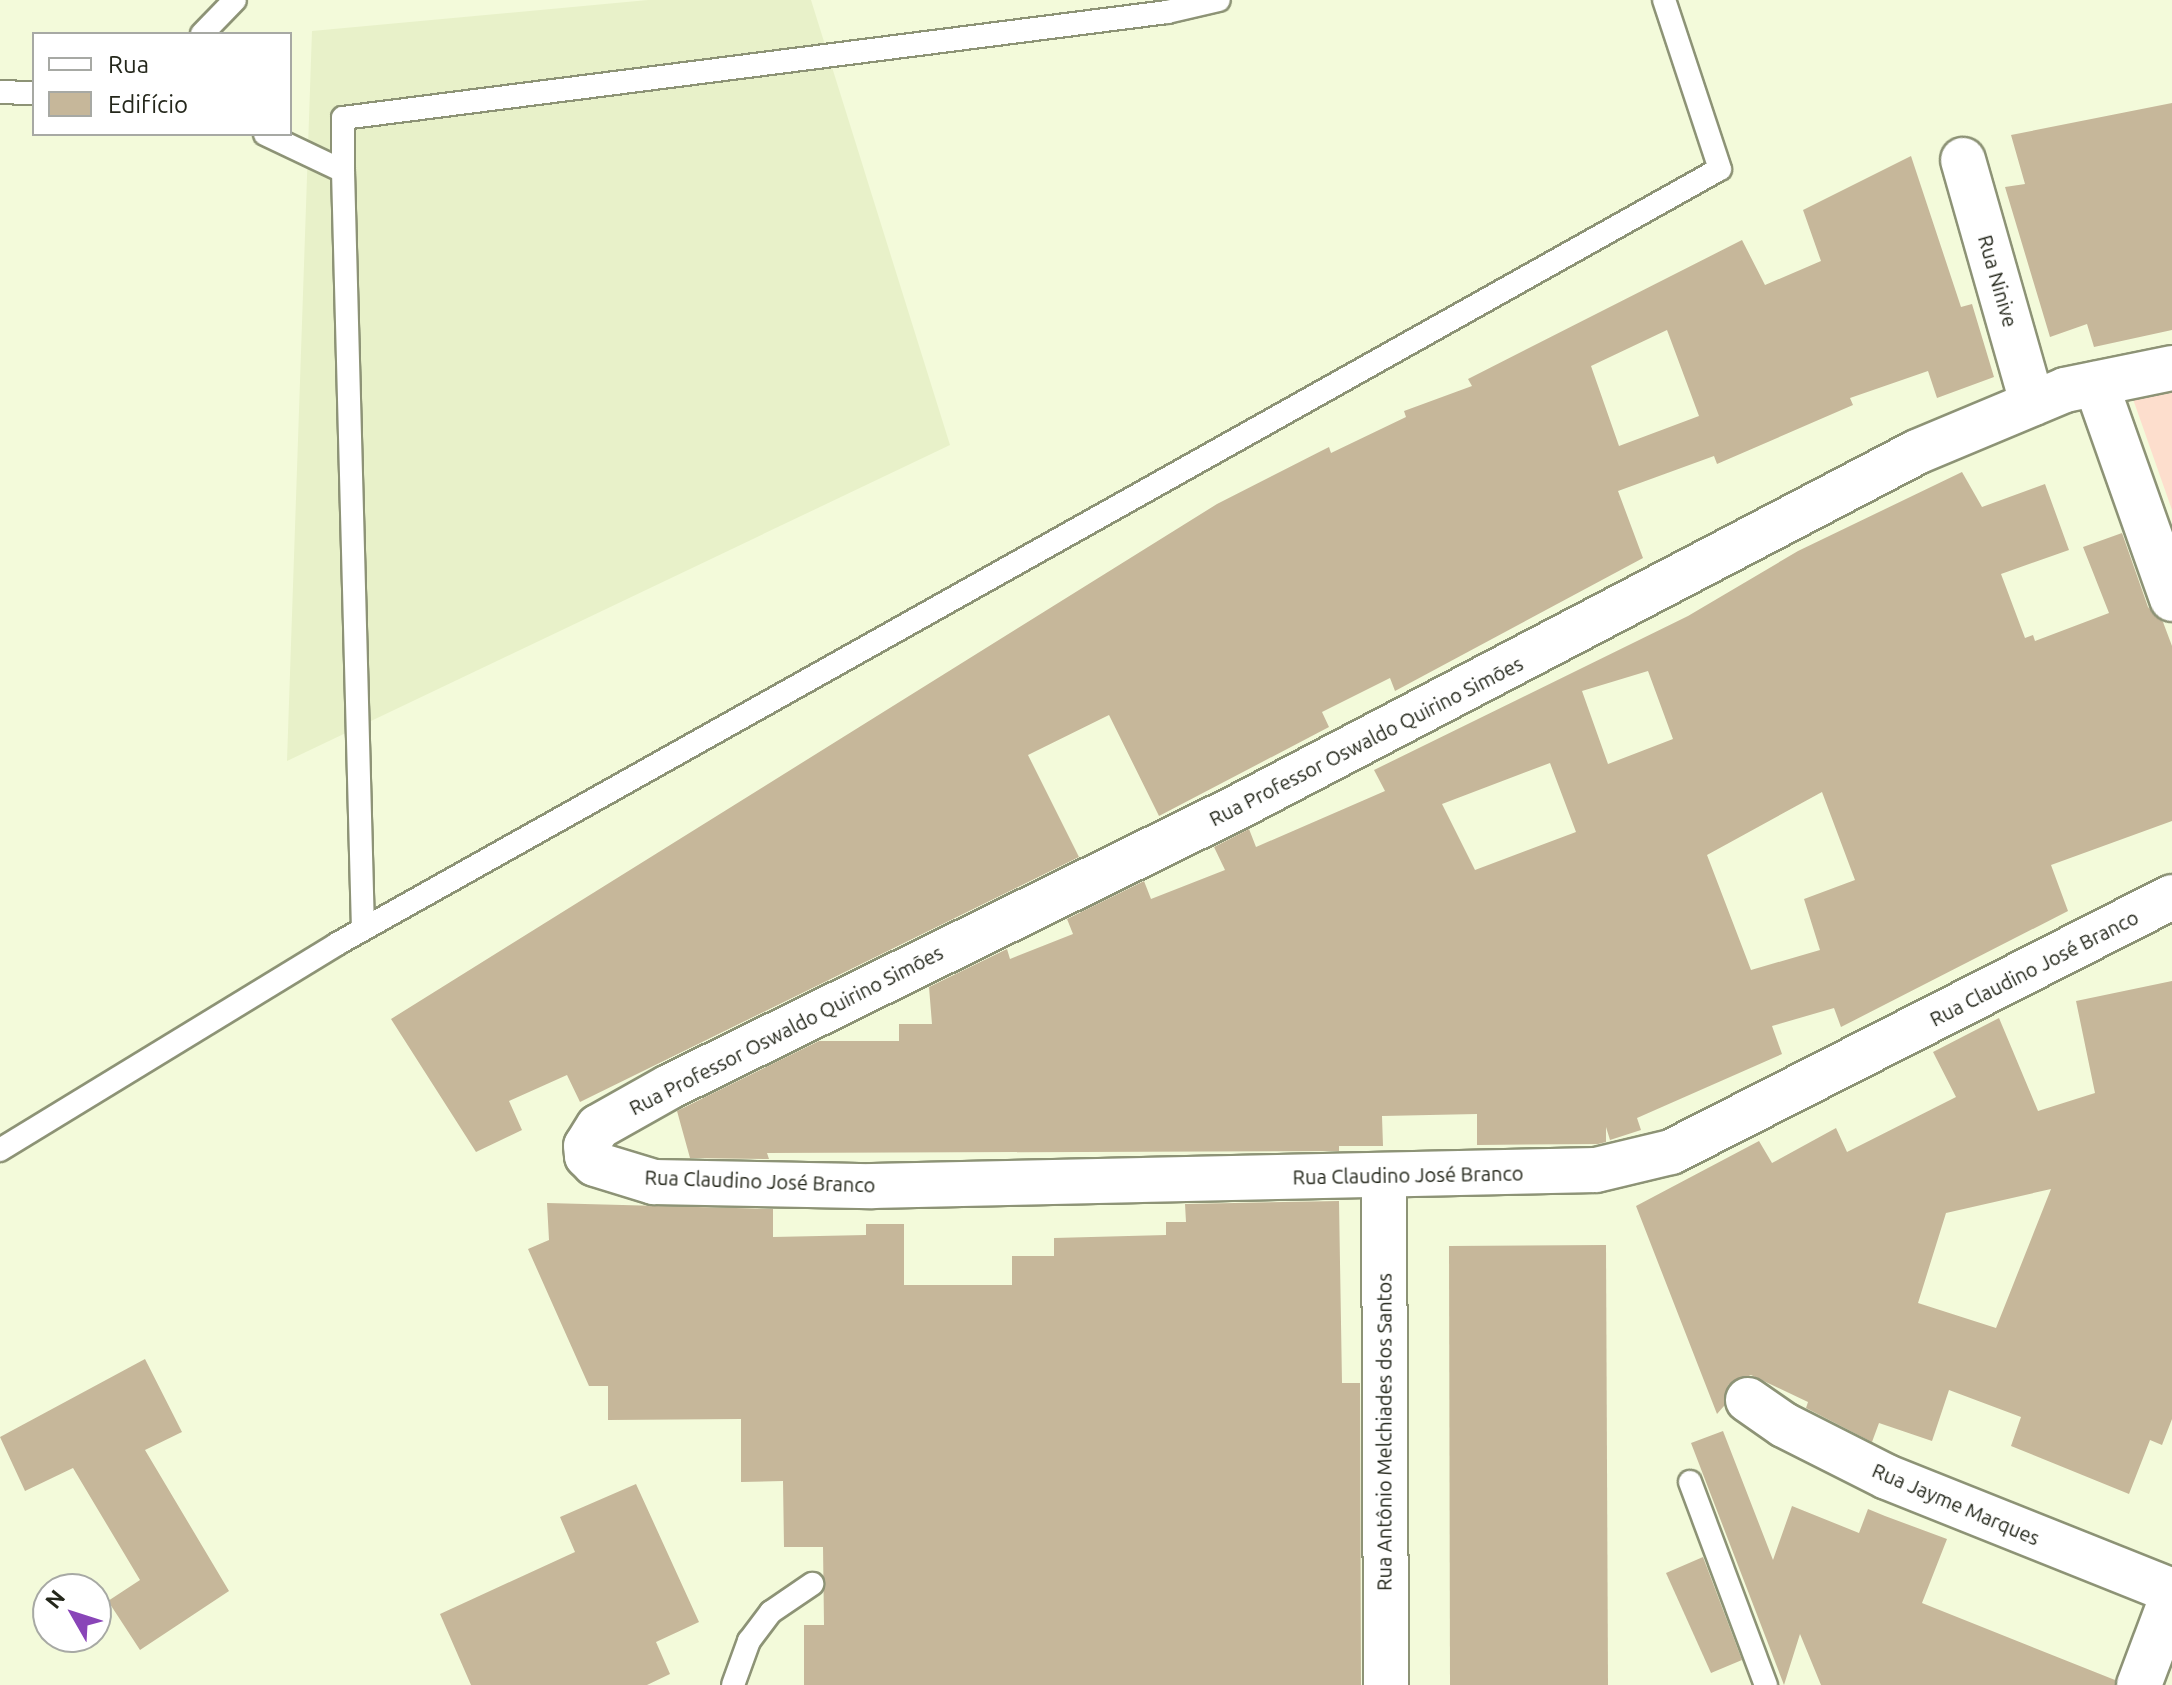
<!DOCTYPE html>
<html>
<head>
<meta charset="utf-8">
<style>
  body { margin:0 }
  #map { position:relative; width:2172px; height:1685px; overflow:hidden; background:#f3fada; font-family:Ubuntu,sans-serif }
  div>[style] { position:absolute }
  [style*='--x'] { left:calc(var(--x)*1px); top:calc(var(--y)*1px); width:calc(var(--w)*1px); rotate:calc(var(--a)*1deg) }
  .built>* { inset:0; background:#e8f1c9 }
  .green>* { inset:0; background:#fddecd }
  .building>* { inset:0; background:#c6b79a }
  .roads { filter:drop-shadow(2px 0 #8d9376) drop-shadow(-2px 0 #8d9376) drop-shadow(0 2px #8d9376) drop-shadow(0 -2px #8d9376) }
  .lane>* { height:22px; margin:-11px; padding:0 11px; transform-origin:11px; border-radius:11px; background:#fff }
  .street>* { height:44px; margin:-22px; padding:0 22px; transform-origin:22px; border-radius:22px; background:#fff }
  span { translate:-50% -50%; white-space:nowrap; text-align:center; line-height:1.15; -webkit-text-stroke:8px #fff; paint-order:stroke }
  .street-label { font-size:20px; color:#24271b }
  .legend { position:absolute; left:32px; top:32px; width:260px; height:104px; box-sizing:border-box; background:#fff; border:2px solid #a7a9a4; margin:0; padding:10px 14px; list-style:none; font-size:24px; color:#24271b }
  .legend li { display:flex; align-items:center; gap:16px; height:40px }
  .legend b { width:40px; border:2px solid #a7a9a4 }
  .north { position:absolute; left:32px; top:1573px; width:80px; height:80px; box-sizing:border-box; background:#fff; border:2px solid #a7a9a4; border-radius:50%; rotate:309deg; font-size:22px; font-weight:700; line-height:32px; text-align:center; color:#24271b }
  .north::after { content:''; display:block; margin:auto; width:28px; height:36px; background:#8945b8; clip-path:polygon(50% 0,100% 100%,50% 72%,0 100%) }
</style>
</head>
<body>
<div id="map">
  <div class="built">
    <i style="clip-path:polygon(648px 0,811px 0,950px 445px,287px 761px,312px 31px)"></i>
  </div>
  <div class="green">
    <i style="clip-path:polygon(2172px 393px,2172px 510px,2133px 399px)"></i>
  </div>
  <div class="building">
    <i style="clip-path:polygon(2172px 103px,2172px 330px,2094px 347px,2087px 324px,2050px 337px,2005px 187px,2025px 184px,2011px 135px)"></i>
    <i style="clip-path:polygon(evenodd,1911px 156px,1961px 307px,1972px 304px,1994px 377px,1937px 398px,1928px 371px,1850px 398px,1853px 405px,1717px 464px,1714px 456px,1618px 491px,1643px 558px,1395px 691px,1390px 678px,1322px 712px,1329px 727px,1159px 816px,1109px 715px,1028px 755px,1079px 857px,580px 1102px,567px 1075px,509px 1101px,522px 1130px,476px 1152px,391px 1019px,1217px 504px,1329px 447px,1331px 453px,1406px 417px,1404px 411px,1472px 386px,1468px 379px,1742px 240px,1765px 285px,1821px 261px,1803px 210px,1911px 156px,1667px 330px,1699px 416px,1619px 446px,1591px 366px,1667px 330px)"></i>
    <i style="clip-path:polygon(evenodd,1962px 472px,1982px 507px,2045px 484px,2069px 550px,2001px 574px,2025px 638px,2033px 635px,2035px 641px,2109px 613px,2083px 547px,2122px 533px,2148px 607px,2163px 622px,2172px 646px,2172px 821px,2051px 865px,2068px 911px,1841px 1027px,1834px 1008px,1772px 1026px,1782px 1054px,1637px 1118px,1641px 1130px,1610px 1140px,1606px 1127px,1606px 1142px,1598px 1144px,1477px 1145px,1477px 1114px,1382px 1116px,1383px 1146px,1339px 1146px,1339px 1151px,767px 1153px,769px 1159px,690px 1158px,677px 1111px,681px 1109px,819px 1041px,899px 1041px,899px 1024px,932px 1024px,929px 987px,1007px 949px,1010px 959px,1073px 934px,1067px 919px,1144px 881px,1151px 899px,1225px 870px,1214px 847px,1249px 829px,1256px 847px,1385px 791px,1374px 770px,1688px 616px,1798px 551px,1962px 472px,1648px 671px,1673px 739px,1608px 764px,1582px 691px,1648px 671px,1962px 472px,1550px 763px,1576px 832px,1475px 870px,1442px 804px,1550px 763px,1962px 472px,1822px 792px,1855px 880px,1804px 899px,1820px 950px,1751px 970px,1707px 855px,1822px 792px)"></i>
    <i style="clip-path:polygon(evenodd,2172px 981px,2172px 1419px,2162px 1445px,2150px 1440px,2129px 1494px,2011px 1446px,2021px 1417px,1949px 1390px,1932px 1441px,1879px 1423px,1872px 1442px,1806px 1408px,1808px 1402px,1751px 1375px,1728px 1385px,1724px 1406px,1717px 1414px,1636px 1206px,1759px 1141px,1772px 1163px,1836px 1128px,1847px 1152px,1956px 1097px,1933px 1052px,1999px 1018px,2038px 1111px,2095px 1093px,2076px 1001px,2172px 981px,2051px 1189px,1996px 1328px,1918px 1303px,1946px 1213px,2051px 1189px)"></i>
    <i style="clip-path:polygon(1339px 1201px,1342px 1383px,1360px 1383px,1361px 1685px,804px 1685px,804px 1625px,824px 1625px,823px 1547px,784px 1547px,783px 1481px,741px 1482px,741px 1419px,608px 1420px,608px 1386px,589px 1386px,528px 1249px,549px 1240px,547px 1203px,773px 1209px,773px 1237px,866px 1235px,866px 1224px,904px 1224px,904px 1285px,1012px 1285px,1012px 1256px,1054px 1256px,1054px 1238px,1166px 1235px,1166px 1222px,1186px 1222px,1185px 1204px)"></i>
    <i style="clip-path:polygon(1606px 1245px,1608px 1685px,1450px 1685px,1449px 1246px)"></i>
    <i style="clip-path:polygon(145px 1359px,182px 1432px,145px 1450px,229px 1591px,140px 1650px,108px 1601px,140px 1580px,73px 1468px,25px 1491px,0 1437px)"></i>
    <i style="clip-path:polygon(1723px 1431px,1773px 1560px,1792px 1506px,1859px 1533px,1868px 1509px,1885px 1516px,1947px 1539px,1922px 1603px,2115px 1680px,2115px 1685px,1821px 1685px,1800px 1634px,1784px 1685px,1691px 1443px)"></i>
    <i style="clip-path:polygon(636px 1484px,699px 1622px,656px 1642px,670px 1674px,647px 1685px,471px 1685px,440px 1614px,575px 1552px,560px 1517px)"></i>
    <i style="clip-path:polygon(1703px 1557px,1742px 1660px,1711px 1673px,1666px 1573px)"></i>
  </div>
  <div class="roads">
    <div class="lane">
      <i style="--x:202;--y:34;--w:47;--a:-45.9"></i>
      <i style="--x:0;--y:92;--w:34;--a:2"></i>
      <i style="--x:265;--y:134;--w:86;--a:25.4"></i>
      <i style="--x:343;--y:171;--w:758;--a:88.49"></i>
      <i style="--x:343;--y:171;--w:53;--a:-90"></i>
      <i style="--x:343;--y:118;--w:831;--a:-7.33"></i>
      <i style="--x:1167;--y:12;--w:53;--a:-13"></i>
      <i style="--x:0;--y:1150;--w:395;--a:-31.4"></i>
      <i style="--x:337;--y:944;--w:1585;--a:-29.27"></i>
      <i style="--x:1720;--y:169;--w:178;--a:-108.3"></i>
      <i style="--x:1690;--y:1482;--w:217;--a:69.5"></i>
      <i style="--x:733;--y:1685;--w:47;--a:-70"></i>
      <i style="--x:749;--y:1641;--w:36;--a:-53"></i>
      <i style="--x:771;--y:1612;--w:50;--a:-34.3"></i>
    </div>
    <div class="street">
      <i style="--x:1963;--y:160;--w:253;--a:74.1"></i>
      <i style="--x:2172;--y:368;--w:109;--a:168.4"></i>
      <i style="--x:2065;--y:390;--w:160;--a:157.3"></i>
      <i style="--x:1917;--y:452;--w:768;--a:152.4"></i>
      <i style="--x:1236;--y:808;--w:632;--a:153.8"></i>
      <i style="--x:669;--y:1087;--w:81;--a:150.6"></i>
      <i style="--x:598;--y:1127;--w:22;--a:122"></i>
      <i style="--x:586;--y:1146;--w:10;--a:84"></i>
      <i style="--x:587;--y:1156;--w:11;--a:45"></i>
      <i style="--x:595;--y:1164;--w:62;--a:17"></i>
      <i style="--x:654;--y:1182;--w:218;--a:1.1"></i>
      <i style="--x:872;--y:1186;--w:724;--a:-1.27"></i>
      <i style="--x:1596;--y:1170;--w:77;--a:-13.5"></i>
      <i style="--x:1671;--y:1152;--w:562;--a:-26.98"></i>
      <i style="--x:2096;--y:384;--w:228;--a:70.5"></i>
      <i style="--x:1384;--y:1179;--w:506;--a:89.77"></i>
      <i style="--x:1748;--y:1400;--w:44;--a:34.8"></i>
      <i style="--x:1784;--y:1425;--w:115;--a:26.8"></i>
      <i style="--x:1887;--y:1477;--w:307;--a:21.8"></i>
      <i style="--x:2139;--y:1685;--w:94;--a:-69.4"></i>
    </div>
  </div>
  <div class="street-label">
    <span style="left:1998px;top:281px;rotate:74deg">Rua Ninive</span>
    <span style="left:1366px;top:741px;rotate:-27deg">Rua Professor Oswaldo Quirino Simões</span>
    <span style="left:2034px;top:968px;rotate:-27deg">Rua Claudino José Branco</span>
    <span style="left:786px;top:1030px;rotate:-27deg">Rua Professor Oswaldo Quirino Simões</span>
    <span style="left:1408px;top:1175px;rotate:-1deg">Rua Claudino José Branco</span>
    <span style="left:760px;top:1181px;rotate:2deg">Rua Claudino José Branco</span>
    <span style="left:1384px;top:1432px;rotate:-90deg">Rua Antônio Melchiades dos Santos</span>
    <span style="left:1956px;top:1504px;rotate:23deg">Rua Jayme Marques</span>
  </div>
  <ul class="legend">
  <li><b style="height:10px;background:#fff"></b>Rua</li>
  <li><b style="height:22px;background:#c6b79a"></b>Edifício</li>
  </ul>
  <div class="north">N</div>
</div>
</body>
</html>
